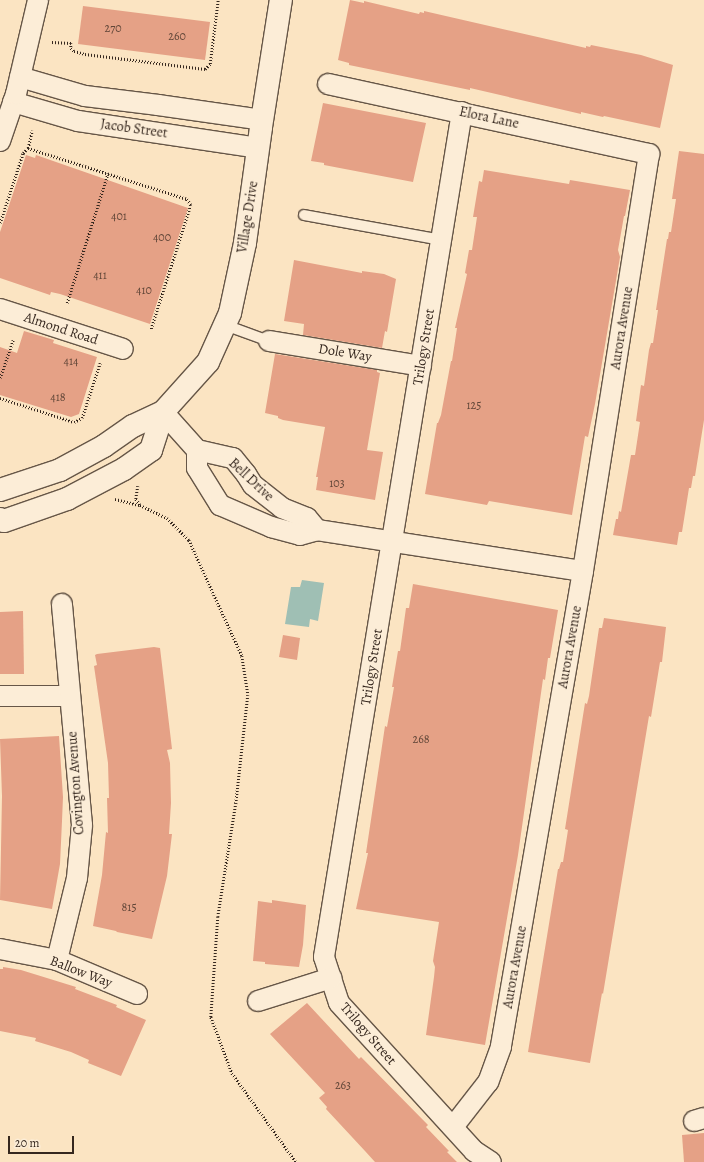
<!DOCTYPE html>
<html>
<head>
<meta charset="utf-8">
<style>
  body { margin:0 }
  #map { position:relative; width:704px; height:1162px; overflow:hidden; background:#fbe4c2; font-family:Alegreya,serif }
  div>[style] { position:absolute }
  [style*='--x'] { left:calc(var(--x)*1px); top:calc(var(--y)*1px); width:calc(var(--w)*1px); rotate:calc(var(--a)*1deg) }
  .water>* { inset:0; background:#9fbfb4 }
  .building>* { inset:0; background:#e5a186 }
  .path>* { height:2.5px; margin-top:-1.25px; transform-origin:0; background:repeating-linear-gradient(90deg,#35271e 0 1px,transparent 0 3px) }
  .roads { filter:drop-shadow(1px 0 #665647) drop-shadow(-1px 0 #665647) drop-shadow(0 1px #665647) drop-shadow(0 -1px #665647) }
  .lane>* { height:10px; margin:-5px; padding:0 5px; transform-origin:5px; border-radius:5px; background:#fcedd7 }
  .street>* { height:20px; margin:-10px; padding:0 10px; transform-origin:10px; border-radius:10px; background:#fcedd7 }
  .secondary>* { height:22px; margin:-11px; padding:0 11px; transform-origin:11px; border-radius:11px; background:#fcedd7 }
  span { translate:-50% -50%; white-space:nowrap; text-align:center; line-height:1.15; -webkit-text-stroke:3.5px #fcedd7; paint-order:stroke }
  .number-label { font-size:12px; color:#614638 }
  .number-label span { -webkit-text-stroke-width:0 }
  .street-label { font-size:14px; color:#35271e }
  .scale { position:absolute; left:8px; top:1136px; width:66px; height:18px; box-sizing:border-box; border:2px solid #35271e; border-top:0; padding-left:5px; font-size:12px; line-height:14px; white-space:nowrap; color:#35271e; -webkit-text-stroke:3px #fcedd7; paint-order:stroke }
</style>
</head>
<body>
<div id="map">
  <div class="water">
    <i style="clip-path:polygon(302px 580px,324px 583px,318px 621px,310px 619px,309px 627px,285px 624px,291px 587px,300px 587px)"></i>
  </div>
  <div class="building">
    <i style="clip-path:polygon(350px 0,364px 3px,364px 1px,419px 14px,420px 12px,424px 13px,424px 11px,586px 48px,586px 46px,590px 47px,591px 45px,641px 55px,673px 65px,660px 128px,604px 116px,603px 117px,581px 112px,581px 114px,470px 88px,470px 90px,349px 65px,349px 63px,338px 60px)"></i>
    <i style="clip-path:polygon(83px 6px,210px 22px,205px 60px,78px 44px)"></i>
    <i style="clip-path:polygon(323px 103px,426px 123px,413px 182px,324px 165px,324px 163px,311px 161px)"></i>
    <i style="clip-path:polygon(679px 151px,704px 154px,704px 420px,695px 476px,693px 476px,691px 488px,689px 488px,682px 532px,679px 532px,677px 545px,613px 535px,616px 519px,618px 519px,619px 511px,621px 512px,631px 455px,635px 455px,640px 422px,636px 421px,641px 385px,644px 386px,649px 350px,651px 343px,653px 343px,658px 310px,656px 310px,667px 239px,668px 239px,669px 232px,671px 232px,676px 199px,672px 199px)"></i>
    <i style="clip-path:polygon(26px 155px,35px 158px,36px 155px,188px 208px,150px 324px,60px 294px,51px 292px,50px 295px,0 278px,0 232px)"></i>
    <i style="clip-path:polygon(484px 170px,569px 184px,570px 180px,630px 190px,625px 216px,624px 216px,618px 250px,620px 257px,595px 404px,588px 437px,585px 436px,572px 515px,489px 501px,487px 505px,425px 494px,437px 423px,438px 423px,441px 415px,451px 361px,452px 361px,457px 328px,455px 328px,467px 274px,465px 273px,469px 250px,472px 250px,477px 217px,473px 217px,479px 181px,482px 182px)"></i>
    <i style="clip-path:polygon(294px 260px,362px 273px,362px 271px,384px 274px,396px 279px,387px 332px,385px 331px,382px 348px,303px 335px,304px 324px,284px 321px)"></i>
    <i style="clip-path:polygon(24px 331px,54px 340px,53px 343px,97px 357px,79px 414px,71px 417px,0 395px,0 347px,17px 353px)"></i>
    <i style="clip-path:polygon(275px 354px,377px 370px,377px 372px,380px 373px,367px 450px,383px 452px,375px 500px,316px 490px,318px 477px,316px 477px,325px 427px,283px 420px,278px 418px,278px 416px,265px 413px)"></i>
    <i style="clip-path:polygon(413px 584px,558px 610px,550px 658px,548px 658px,545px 680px,543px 679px,518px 855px,485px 1045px,426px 1035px,434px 977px,435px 967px,433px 961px,439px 922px,356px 909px,368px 853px,366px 853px,385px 726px,387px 727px,394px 687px,392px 687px,398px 651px,400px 651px,406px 608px,409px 608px)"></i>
    <i style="clip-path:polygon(23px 611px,24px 674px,0 674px,0 612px)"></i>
    <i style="clip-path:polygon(604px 618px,666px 627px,662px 662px,660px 662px,651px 717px,649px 716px,603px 994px,602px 993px,590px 1063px,528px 1052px,558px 869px,559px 869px,561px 862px,563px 862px,568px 830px,565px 829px,585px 703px,587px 704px,589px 696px,599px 628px,602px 628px)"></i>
    <i style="clip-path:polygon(283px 635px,300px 638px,297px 660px,279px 657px)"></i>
    <i style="clip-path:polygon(154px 647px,160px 648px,172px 749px,167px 750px,170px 763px,171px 803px,169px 834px,172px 834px,167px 876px,152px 939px,117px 932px,116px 931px,93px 926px,102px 875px,106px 832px,108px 833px,107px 798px,109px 798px,108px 763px,94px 666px,97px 665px,95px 655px,97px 654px)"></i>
    <i style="clip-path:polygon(59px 736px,63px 797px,62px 821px,60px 864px,52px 909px,0 900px,2px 796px,0 739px)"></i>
    <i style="clip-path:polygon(272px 900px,306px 905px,303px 945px,299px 967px,265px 964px,265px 962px,253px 961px,258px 901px,272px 903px)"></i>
    <i style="clip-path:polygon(3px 967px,21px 970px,76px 987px,75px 989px,117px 1005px,116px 1007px,146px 1020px,121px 1076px,88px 1063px,89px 1060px,71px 1052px,35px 1041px,36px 1038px,0 1031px,0 969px,3px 969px)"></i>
    <i style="clip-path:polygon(307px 1003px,359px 1059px,361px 1057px,428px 1125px,426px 1127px,449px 1151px,447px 1152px,457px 1162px,375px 1162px,365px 1151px,326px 1109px,327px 1107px,319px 1098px,325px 1093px,270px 1034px)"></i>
    <i style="clip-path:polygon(704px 1133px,704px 1162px,684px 1162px,682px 1135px)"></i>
  </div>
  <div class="path">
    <i style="--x:52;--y:42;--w:19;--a:3"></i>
    <i style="--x:71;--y:43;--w:5;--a:90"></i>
    <i style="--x:71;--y:48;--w:4;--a:45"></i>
    <i style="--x:74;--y:51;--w:11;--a:15"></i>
    <i style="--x:85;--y:54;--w:121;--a:7.1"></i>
    <i style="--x:205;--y:69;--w:7;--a:-45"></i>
    <i style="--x:210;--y:64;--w:64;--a:-82.9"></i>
    <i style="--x:28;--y:148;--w:167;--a:17.8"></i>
    <i style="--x:187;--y:199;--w:7;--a:56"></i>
    <i style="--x:191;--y:205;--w:131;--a:107.7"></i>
    <i style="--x:0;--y:223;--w:74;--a:-71.8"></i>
    <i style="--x:23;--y:153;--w:7;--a:-45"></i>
    <i style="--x:28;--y:148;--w:18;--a:-77"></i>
    <i style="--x:67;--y:303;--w:136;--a:-72.5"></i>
    <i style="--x:0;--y:378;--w:40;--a:-71.1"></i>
    <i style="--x:0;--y:398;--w:78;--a:18"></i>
    <i style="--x:74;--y:422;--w:9;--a:-27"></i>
    <i style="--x:82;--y:418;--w:58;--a:-71.9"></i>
    <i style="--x:138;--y:486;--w:13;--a:99"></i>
    <i style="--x:136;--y:499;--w:7;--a:56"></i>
    <i style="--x:140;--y:505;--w:30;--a:26"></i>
    <i style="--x:167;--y:518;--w:31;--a:45"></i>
    <i style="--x:189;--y:540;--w:128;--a:65.4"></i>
    <i style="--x:242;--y:656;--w:39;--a:81"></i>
    <i style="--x:248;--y:695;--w:109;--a:96.3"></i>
    <i style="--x:236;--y:803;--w:115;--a:99"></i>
    <i style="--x:218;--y:917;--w:100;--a:94"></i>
    <i style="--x:211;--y:1017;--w:60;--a:69.4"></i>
    <i style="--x:232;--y:1073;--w:110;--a:54.3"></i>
    <i style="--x:115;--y:499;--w:25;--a:14"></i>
  </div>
  <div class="roads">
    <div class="lane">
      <i style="--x:304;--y:215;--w:139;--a:10.3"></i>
      <i style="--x:225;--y:325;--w:47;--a:20"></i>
    </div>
    <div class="street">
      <i style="--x:20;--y:77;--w:68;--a:16.3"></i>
      <i style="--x:85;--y:96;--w:74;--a:7"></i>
      <i style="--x:158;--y:105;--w:105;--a:8.2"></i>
      <i style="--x:328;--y:84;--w:329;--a:12.3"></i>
      <i style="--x:649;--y:154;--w:422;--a:99"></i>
      <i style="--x:583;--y:571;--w:483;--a:99.8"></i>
      <i style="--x:501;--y:1047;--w:37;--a:110"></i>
      <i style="--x:488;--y:1082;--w:57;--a:127.9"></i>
      <i style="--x:13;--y:102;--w:68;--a:16.3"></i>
      <i style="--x:78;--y:121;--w:182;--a:8.5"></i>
      <i style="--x:462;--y:112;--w:856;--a:99.28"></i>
      <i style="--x:324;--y:957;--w:48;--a:71.9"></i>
      <i style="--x:339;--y:1003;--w:200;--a:47.6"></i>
      <i style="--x:474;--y:1151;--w:20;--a:33"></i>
      <i style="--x:0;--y:141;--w:50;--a:-71.2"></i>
      <i style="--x:16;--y:94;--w:97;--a:-76.8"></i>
      <i style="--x:0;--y:309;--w:129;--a:18"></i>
      <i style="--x:269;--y:341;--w:154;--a:9.3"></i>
      <i style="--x:163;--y:412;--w:51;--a:48.2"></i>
      <i style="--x:197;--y:450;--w:18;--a:90"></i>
      <i style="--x:197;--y:468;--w:44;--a:58.1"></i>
      <i style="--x:220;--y:505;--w:56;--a:23.3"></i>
      <i style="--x:271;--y:527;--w:30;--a:15"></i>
      <i style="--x:300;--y:535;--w:18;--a:-16"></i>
      <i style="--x:317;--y:530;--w:269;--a:8.8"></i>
      <i style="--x:197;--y:450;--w:37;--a:13"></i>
      <i style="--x:233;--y:458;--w:21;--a:51"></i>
      <i style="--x:246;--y:474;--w:13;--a:58"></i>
      <i style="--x:253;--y:485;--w:37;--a:38"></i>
      <i style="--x:282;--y:508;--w:27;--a:22"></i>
      <i style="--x:307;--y:518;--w:16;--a:50"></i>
      <i style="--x:0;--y:696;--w:69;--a:0"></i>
      <i style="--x:0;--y:949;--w:58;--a:10.9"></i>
      <i style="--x:57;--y:960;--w:87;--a:23"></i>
      <i style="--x:57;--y:960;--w:84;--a:-76.3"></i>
      <i style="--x:77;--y:878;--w:53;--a:-84.6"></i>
      <i style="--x:82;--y:825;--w:222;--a:-95.2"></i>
      <i style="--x:258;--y:1001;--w:77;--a:-17.5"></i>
      <i style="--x:694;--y:1121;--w:10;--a:-17"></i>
    </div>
    <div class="secondary">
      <i style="--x:0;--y:490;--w:63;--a:-18.4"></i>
      <i style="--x:60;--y:470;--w:50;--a:-28.6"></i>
      <i style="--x:104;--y:446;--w:35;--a:-35"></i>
      <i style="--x:133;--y:426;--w:33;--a:-25"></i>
      <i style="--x:163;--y:412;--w:67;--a:-48"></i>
      <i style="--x:208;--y:362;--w:54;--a:-65.8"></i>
      <i style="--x:230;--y:313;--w:72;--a:-77.9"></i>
      <i style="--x:245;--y:243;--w:117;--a:-82.1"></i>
      <i style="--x:261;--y:127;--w:129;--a:-81.1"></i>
      <i style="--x:0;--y:519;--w:4;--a:27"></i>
      <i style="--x:4;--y:521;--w:67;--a:-19.2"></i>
      <i style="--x:67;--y:499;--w:64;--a:-27.8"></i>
      <i style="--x:124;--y:469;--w:33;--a:-35"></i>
      <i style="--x:151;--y:450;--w:40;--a:-72"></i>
    </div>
  </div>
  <div class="number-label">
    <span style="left:113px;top:29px">270</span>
    <span style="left:177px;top:37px">260</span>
    <span style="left:119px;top:217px">401</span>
    <span style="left:162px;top:238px">400</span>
    <span style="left:100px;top:276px">411</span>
    <span style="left:144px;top:291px">410</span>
    <span style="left:71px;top:362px">414</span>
    <span style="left:58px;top:398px">418</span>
    <span style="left:474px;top:406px">125</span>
    <span style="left:337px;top:484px">103</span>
    <span style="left:421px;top:740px">268</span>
    <span style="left:129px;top:908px">815</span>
    <span style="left:343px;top:1086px">263</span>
  </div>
  <div class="street-label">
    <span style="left:489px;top:118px;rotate:12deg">Elora Lane</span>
    <span style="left:134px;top:129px;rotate:8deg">Jacob Street</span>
    <span style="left:248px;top:217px;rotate:-81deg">Village Drive</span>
    <span style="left:622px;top:328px;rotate:-81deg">Aurora Avenue</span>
    <span style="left:61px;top:329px;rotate:18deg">Almond Road</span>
    <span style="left:424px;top:347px;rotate:-81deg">Trilogy Street</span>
    <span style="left:345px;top:353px;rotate:9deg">Dole Way</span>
    <span style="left:251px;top:480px;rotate:43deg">Bell Drive</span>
    <span style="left:570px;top:647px;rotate:-80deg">Aurora Avenue</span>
    <span style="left:372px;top:667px;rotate:-81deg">Trilogy Street</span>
    <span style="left:76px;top:783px;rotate:-94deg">Covington Avenue</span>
    <span style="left:515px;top:967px;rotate:-80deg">Aurora Avenue</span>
    <span style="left:81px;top:972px;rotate:21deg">Ballow Way</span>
    <span style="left:368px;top:1034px;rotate:49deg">Trilogy Street</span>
  </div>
  <div class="scale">20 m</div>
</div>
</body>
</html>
